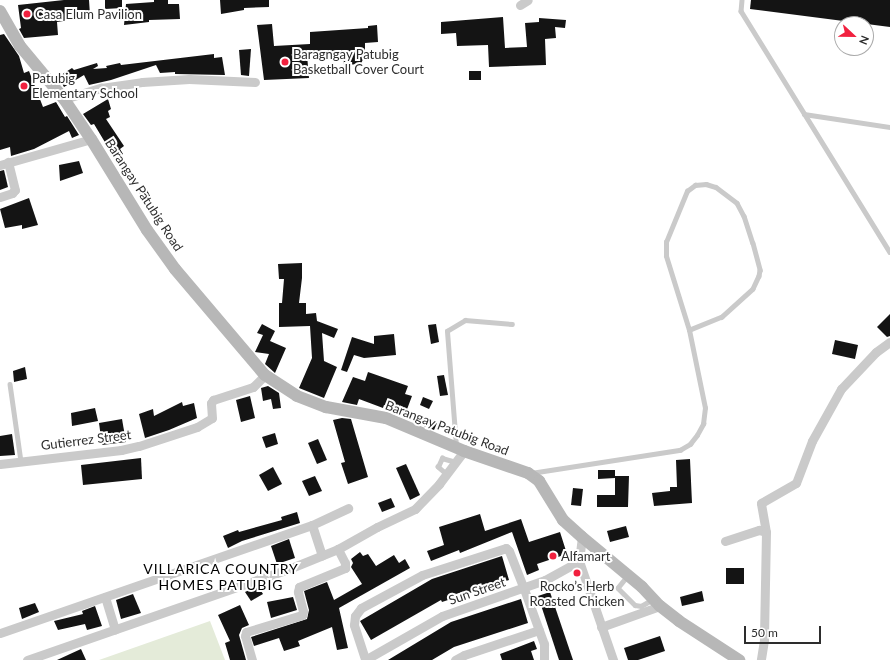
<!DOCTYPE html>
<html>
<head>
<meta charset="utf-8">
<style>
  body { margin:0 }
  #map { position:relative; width:890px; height:660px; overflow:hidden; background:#fff; font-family:Lato,sans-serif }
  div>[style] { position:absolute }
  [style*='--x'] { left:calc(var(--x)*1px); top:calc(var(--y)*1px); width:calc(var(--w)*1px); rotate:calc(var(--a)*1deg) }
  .green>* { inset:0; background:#e4ebd9 }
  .building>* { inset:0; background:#141414 }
  .lane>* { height:4.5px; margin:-2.25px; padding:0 2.25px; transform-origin:2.25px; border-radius:2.25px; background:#cacaca }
  .street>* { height:9px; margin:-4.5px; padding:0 4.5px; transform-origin:4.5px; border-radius:4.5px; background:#cacaca }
  .secondary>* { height:12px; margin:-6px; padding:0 6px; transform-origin:6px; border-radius:6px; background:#b7b7b7 }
  .dots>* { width:11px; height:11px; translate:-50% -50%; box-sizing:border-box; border:2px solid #fff; border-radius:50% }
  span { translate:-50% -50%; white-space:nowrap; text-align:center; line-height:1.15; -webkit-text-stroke:4px #fff; paint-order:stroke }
  .poi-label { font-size:13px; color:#2d2d2d }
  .left { translate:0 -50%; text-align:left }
  .street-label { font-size:13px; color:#2d2d2d }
  .neighbourhood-label { font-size:14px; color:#000; letter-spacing:1px }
  .north { position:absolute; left:834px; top:16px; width:40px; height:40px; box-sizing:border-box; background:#fff; border:1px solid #ababab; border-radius:50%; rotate:112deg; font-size:11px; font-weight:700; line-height:16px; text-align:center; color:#2d2d2d }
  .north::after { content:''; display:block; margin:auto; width:14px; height:18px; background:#f1213f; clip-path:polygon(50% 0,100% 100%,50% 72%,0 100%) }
  .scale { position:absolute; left:744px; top:626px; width:77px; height:18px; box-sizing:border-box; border:2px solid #2d2d2d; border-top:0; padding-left:5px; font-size:12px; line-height:14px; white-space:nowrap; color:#2d2d2d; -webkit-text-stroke:3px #fff; paint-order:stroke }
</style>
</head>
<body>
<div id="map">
  <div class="green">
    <i style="clip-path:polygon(210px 621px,225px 660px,99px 660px)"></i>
  </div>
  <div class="building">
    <i style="clip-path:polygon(64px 0,89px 0,90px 15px,76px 16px,76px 19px,57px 22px,58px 35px,24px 38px,19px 29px,21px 28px,18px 5px)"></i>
    <i style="clip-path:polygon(105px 0,122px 0,122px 8px,105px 9px)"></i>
    <i style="clip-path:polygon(154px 0,168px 0,168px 4px,179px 4px,180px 19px,149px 20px,149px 22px,124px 25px,126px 4px,154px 2px)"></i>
    <i style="clip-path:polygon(220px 0,269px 0,269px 7px,244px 8px,244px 10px,221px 14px)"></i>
    <i style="clip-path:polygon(751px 0,890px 0,890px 27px,750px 9px)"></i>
    <i style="clip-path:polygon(503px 17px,505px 48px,527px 47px,525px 23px,539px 22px,539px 18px,566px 20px,565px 28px,555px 27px,556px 38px,545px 39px,546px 65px,489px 67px,488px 45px,457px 46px,456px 33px,441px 34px,441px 22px)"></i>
    <i style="clip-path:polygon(272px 24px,274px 46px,310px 44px,310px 32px,368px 28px,368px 26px,377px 25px,378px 42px,365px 43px,365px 54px,361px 64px,344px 65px,343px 51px,307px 55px,309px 78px,264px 80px,257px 25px)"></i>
    <i style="clip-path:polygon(4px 34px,19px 56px,24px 73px,29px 71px,43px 107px,56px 102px,65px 117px,67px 116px,79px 135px,72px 138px,69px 131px,34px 149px,11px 156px,10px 147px,0 150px,0 35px)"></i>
    <i style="clip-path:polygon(251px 49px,249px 76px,241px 75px,239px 50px)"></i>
    <i style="clip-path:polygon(214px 54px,214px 58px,222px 57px,225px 75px,175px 74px,175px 72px,160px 73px,156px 65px,111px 80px,89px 85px,84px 75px,64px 87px,58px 77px,72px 68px,74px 70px,97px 63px,98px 66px,93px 69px,107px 68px,106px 66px,120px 63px,121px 65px)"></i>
    <i style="clip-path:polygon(469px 71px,481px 71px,481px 80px,469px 80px)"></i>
    <i style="clip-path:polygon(108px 99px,111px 109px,108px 111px,110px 117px,106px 119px,124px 146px,120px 149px,123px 154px,115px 159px,94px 124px,91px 125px,83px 114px)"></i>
    <i style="clip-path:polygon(79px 161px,83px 173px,60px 181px,59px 165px)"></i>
    <i style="clip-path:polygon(4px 170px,8px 187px,0 190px,0 171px)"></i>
    <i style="clip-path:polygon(144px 184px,150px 196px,143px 200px,137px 188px)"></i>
    <i style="clip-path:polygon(29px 198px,38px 225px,22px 229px,22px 225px,5px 228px,0 209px)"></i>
    <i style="clip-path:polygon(302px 263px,302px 278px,299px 303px,306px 303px,306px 314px,316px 313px,317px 321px,338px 329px,334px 338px,322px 333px,324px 361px,337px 367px,324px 398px,299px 388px,312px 358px,310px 326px,279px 327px,279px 303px,282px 303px,284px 279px,279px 279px,278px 264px)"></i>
    <i style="clip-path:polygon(890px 314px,890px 336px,887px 337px,877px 327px)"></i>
    <i style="clip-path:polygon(262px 324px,275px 331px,270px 341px,286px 348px,275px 373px,265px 364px,269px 354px,255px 352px,263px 335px,257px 333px)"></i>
    <i style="clip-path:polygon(436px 324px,439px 342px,431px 344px,428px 325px)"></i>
    <i style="clip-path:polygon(394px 334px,396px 355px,364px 358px,354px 355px,347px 372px,341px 370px,352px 337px,374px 344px,374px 336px)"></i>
    <i style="clip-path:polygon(835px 340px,858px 345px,855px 359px,832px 354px)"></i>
    <i style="clip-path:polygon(25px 367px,27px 379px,14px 382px,13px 371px)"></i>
    <i style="clip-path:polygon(368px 372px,408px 386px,405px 394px,412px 396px,406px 412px,384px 405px,383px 408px,359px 399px,357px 405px,342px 402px,353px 377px,365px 381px)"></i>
    <i style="clip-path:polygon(444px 375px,448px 395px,440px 396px,437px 376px)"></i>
    <i style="clip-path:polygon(268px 386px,279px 393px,281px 408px,273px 409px,271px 399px,263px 401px,261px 388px)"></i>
    <i style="clip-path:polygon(250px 396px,255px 418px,241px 422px,236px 400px)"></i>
    <i style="clip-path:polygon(423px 397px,433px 401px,429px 409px,420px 405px)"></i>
    <i style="clip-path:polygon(182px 402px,183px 406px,194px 403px,197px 418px,169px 430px,145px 438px,139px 414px,153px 409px,154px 416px)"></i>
    <i style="clip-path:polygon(95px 408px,98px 421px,72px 426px,71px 413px)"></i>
    <i style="clip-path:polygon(342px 418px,351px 419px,368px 477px,348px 484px,341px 463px,345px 462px,333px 420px)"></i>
    <i style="clip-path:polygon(122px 419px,126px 442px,102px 445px,99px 423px)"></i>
    <i style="clip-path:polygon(428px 419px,437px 423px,434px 430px,424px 426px)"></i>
    <i style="clip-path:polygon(275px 433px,278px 444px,266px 448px,262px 437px)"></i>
    <i style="clip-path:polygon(12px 434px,15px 455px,0 456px,0 436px)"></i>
    <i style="clip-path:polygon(318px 439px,327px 460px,317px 464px,308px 443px)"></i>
    <i style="clip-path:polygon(141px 458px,142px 479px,83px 485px,81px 465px)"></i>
    <i style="clip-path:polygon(690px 459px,692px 503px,654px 506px,652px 493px,670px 491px,670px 487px,677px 487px,676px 460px)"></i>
    <i style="clip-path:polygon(406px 464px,420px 495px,410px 500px,396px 468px)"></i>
    <i style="clip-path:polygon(273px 467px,282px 484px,268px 491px,259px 475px)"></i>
    <i style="clip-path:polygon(598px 470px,615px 470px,615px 478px,598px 479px)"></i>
    <i style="clip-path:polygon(315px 476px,322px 491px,309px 496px,302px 481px)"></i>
    <i style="clip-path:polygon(615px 476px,629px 476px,628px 507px,597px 507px,597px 495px,615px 495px)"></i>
    <i style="clip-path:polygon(573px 488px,583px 489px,581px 506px,571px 505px)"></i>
    <i style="clip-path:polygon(391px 498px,395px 507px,382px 512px,378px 503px)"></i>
    <i style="clip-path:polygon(297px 512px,300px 523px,242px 541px,228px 548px,223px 536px,238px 530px,239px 532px,282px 520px,281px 517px)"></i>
    <i style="clip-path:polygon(480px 514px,485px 531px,521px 519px,529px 542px,560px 532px,567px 554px,537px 564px,539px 570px,527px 575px,512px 532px,460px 553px,459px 550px,431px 561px,427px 551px,444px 545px,439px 527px)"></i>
    <i style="clip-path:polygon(626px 526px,629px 537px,610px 542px,607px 531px)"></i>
    <i style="clip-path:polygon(289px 539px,295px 558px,277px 564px,271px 546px)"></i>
    <i style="clip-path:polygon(360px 552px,363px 556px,368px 554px,376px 566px,394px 555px,399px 563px,405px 559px,410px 568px,339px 608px,348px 648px,337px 650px,332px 627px,298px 641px,300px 646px,284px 651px,279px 638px,254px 646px,251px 637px,307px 619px,309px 610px,304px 591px,327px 582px,334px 600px,362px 584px,351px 567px,353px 563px,351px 559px)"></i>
    <i style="clip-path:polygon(502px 556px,509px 580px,442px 602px,441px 600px,371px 640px,360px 621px,432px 579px)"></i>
    <i style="clip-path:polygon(726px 568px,744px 568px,744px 584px,726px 584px)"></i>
    <i style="clip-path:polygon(258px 586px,263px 594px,251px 601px,245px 592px)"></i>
    <i style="clip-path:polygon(702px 591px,704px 601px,682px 606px,680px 597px)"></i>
    <i style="clip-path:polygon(550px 592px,573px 660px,559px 660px,538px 596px)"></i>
    <i style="clip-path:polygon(133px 594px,141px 613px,121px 619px,116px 600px)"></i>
    <i style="clip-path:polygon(293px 597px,297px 610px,271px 618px,267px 602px)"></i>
    <i style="clip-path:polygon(521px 599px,528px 623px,454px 647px,432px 660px,388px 660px,451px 622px)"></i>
    <i style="clip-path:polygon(35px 603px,39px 612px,22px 619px,19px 608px)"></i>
    <i style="clip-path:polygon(240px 605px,249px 625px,242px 628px,239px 635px,246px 660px,230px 660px,225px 643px,230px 641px,218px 615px)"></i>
    <i style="clip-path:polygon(95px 606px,102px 626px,87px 630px,85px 624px,58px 630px,54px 621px,83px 614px,82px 611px)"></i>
    <i style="clip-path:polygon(660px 636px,665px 651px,638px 660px,628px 660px,624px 648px)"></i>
    <i style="clip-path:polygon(534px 641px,537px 649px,531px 651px,534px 660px,502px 660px,500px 654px)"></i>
    <i style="clip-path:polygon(81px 649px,86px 660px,57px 660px)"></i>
  </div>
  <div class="lane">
    <i style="--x:742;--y:0;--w:11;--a:95"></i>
    <i style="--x:741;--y:11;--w:283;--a:58.3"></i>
    <i style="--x:804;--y:114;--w:87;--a:8.6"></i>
    <i style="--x:10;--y:384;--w:78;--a:81.9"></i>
    <i style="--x:456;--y:446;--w:115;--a:-94.5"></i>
    <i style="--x:447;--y:331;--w:21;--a:-31"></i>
    <i style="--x:465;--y:320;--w:47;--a:4.9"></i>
    <i style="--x:531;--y:473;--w:151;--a:-8.8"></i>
    <i style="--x:680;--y:450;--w:12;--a:-31"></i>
    <i style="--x:690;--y:444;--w:11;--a:-52"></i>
    <i style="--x:697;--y:435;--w:13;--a:-61"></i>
    <i style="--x:703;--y:424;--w:16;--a:-83"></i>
    <i style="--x:705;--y:408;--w:80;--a:-101.6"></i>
    <i style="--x:689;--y:330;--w:77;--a:-107.3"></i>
    <i style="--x:666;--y:256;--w:14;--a:-90"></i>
    <i style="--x:666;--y:242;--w:55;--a:-67.6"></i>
    <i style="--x:687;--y:191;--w:10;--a:-37"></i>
    <i style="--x:695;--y:185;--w:11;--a:-5"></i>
    <i style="--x:706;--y:184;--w:10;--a:17"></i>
    <i style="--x:716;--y:187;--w:26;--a:37"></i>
    <i style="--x:737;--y:203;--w:15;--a:62"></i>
    <i style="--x:744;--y:216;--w:28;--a:72"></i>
    <i style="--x:753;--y:243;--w:28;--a:75"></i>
    <i style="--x:760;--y:270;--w:6;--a:99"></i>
    <i style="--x:759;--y:276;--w:14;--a:115"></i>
    <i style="--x:753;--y:289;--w:42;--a:137.9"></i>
    <i style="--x:722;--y:317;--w:35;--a:158"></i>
    <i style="--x:446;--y:474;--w:11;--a:-139"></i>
    <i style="--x:438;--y:467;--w:10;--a:-66"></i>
    <i style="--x:442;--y:458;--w:15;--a:16"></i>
    <i style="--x:627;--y:577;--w:14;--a:129"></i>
    <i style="--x:618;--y:588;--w:24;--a:45"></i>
    <i style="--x:635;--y:605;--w:6;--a:9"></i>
    <i style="--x:641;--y:606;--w:14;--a:-30"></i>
  </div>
  <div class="street">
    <i style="--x:520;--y:5;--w:9;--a:-32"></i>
    <i style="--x:64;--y:99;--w:39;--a:-17"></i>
    <i style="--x:101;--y:88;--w:41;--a:-8.3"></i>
    <i style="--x:142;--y:82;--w:47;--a:-3.7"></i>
    <i style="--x:189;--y:79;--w:66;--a:2.6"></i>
    <i style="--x:0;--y:165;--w:95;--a:-15.9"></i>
    <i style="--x:0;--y:197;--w:13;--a:-18"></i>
    <i style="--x:12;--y:193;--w:4;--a:-45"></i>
    <i style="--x:15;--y:190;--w:29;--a:-104"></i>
    <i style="--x:0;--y:464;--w:122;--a:-6.6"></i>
    <i style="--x:121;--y:450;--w:18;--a:-13"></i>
    <i style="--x:139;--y:446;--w:61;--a:-18.1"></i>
    <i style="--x:197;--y:427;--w:17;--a:-31"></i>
    <i style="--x:212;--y:418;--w:15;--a:-94"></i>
    <i style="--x:211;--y:403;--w:4;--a:-56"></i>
    <i style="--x:213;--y:400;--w:42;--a:-18"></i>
    <i style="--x:253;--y:387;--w:17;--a:-45"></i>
    <i style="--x:312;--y:525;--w:32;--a:72"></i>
    <i style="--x:766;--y:532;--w:29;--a:-100"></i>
    <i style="--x:761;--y:503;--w:40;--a:-29.7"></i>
    <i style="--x:796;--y:483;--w:45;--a:-69.1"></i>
    <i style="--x:812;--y:441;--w:60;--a:-60.9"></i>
    <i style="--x:841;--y:389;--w:51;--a:-46.6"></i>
    <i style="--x:876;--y:352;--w:17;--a:-36"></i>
    <i style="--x:725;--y:541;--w:36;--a:-18"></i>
    <i style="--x:759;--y:530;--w:7;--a:16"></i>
    <i style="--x:766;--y:532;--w:108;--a:91.1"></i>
    <i style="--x:764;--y:640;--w:20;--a:99"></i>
    <i style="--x:579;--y:561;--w:105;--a:71"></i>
    <i style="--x:105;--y:597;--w:34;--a:73"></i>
    <i style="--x:601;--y:627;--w:63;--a:-19.6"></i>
    <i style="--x:0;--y:633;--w:330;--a:-19.1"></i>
    <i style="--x:312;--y:525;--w:40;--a:-25"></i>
    <i style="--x:365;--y:659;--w:36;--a:-108"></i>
    <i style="--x:354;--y:625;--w:9;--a:-84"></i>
    <i style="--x:355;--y:616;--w:10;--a:-53"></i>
    <i style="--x:361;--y:608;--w:69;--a:-28.4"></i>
    <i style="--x:422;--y:575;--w:88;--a:-17.8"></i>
    <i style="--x:506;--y:548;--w:4;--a:45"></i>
    <i style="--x:509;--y:551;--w:41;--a:68.5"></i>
    <i style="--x:524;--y:589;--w:59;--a:70"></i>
    <i style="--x:544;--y:644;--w:16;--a:90"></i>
    <i style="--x:27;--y:660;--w:280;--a:-19.2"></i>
    <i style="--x:291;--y:568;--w:51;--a:-22"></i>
    <i style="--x:338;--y:549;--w:45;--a:-29.4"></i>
    <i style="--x:377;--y:527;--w:42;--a:-25.3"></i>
    <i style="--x:415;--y:509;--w:35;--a:-46"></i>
    <i style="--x:439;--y:484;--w:41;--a:-52.9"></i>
    <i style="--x:252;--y:660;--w:25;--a:-106"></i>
    <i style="--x:245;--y:636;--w:4;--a:-76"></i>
    <i style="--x:246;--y:632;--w:59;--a:-16.9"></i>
    <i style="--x:302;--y:615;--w:4;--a:-76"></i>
    <i style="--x:303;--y:611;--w:20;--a:-105"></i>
    <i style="--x:298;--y:592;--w:5;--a:-79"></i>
    <i style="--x:299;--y:587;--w:50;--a:-22.4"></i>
    <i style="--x:345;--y:568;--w:5;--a:-90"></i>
    <i style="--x:345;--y:563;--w:16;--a:-117"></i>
    <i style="--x:365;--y:660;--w:89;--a:-29.7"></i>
    <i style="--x:442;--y:616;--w:109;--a:-19.3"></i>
    <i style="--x:545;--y:580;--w:39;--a:-29"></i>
    <i style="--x:579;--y:561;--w:24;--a:-83"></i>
    <i style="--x:455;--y:660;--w:10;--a:-29"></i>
    <i style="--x:464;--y:655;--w:79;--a:-18.4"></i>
  </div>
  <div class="secondary">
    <i style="--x:0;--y:11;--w:40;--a:60.3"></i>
    <i style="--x:20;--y:46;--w:69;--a:50.3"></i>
    <i style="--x:64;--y:99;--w:48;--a:56"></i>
    <i style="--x:91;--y:139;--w:107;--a:58.4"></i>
    <i style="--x:147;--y:230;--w:48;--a:54.3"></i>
    <i style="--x:175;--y:269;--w:139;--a:49.7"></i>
    <i style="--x:265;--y:375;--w:38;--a:33"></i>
    <i style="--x:297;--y:396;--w:31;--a:21"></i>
    <i style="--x:326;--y:407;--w:61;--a:10.4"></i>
    <i style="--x:386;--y:418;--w:85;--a:22.9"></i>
    <i style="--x:464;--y:451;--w:68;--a:19"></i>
    <i style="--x:528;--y:473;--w:14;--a:36"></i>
    <i style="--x:539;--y:481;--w:46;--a:58.4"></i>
    <i style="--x:563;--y:520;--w:25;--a:42"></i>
    <i style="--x:582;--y:537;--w:78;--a:39.8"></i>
    <i style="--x:642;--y:587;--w:26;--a:47"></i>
    <i style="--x:660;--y:606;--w:24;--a:38"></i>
    <i style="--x:679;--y:621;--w:72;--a:33"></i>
  </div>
  <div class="dots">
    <i style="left:27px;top:14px;background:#f1213f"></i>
    <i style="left:285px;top:62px;background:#f1213f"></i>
    <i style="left:24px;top:86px;background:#f1213f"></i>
    <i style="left:553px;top:556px;background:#f1213f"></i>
    <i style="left:577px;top:573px;background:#f1213f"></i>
  </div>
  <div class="poi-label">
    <span class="left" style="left:35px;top:14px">Casa Elum Pavilion</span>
    <span class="left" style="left:293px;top:62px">Baragngay Patubig<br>Basketball Cover Court</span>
    <span class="left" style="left:32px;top:86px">Patubig<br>Elementary School</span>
    <span class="left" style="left:561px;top:556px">Alfamart</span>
    <span style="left:577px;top:594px">Rocko’s Herb<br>Roasted Chicken</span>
  </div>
  <div class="street-label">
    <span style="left:144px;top:195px;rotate:57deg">Barangay Patubig Road</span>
    <span style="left:447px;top:428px;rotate:21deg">Barangay Patubig Road</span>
    <span style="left:86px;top:440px;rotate:-7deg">Gutierrez Street</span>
    <span style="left:477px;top:591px;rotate:-19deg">Sun Street</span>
  </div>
  <div class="neighbourhood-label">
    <span style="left:221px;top:577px">VILLARICA COUNTRY<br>HOMES PATUBIG</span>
  </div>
  <div class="north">N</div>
  <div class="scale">50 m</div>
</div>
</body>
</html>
